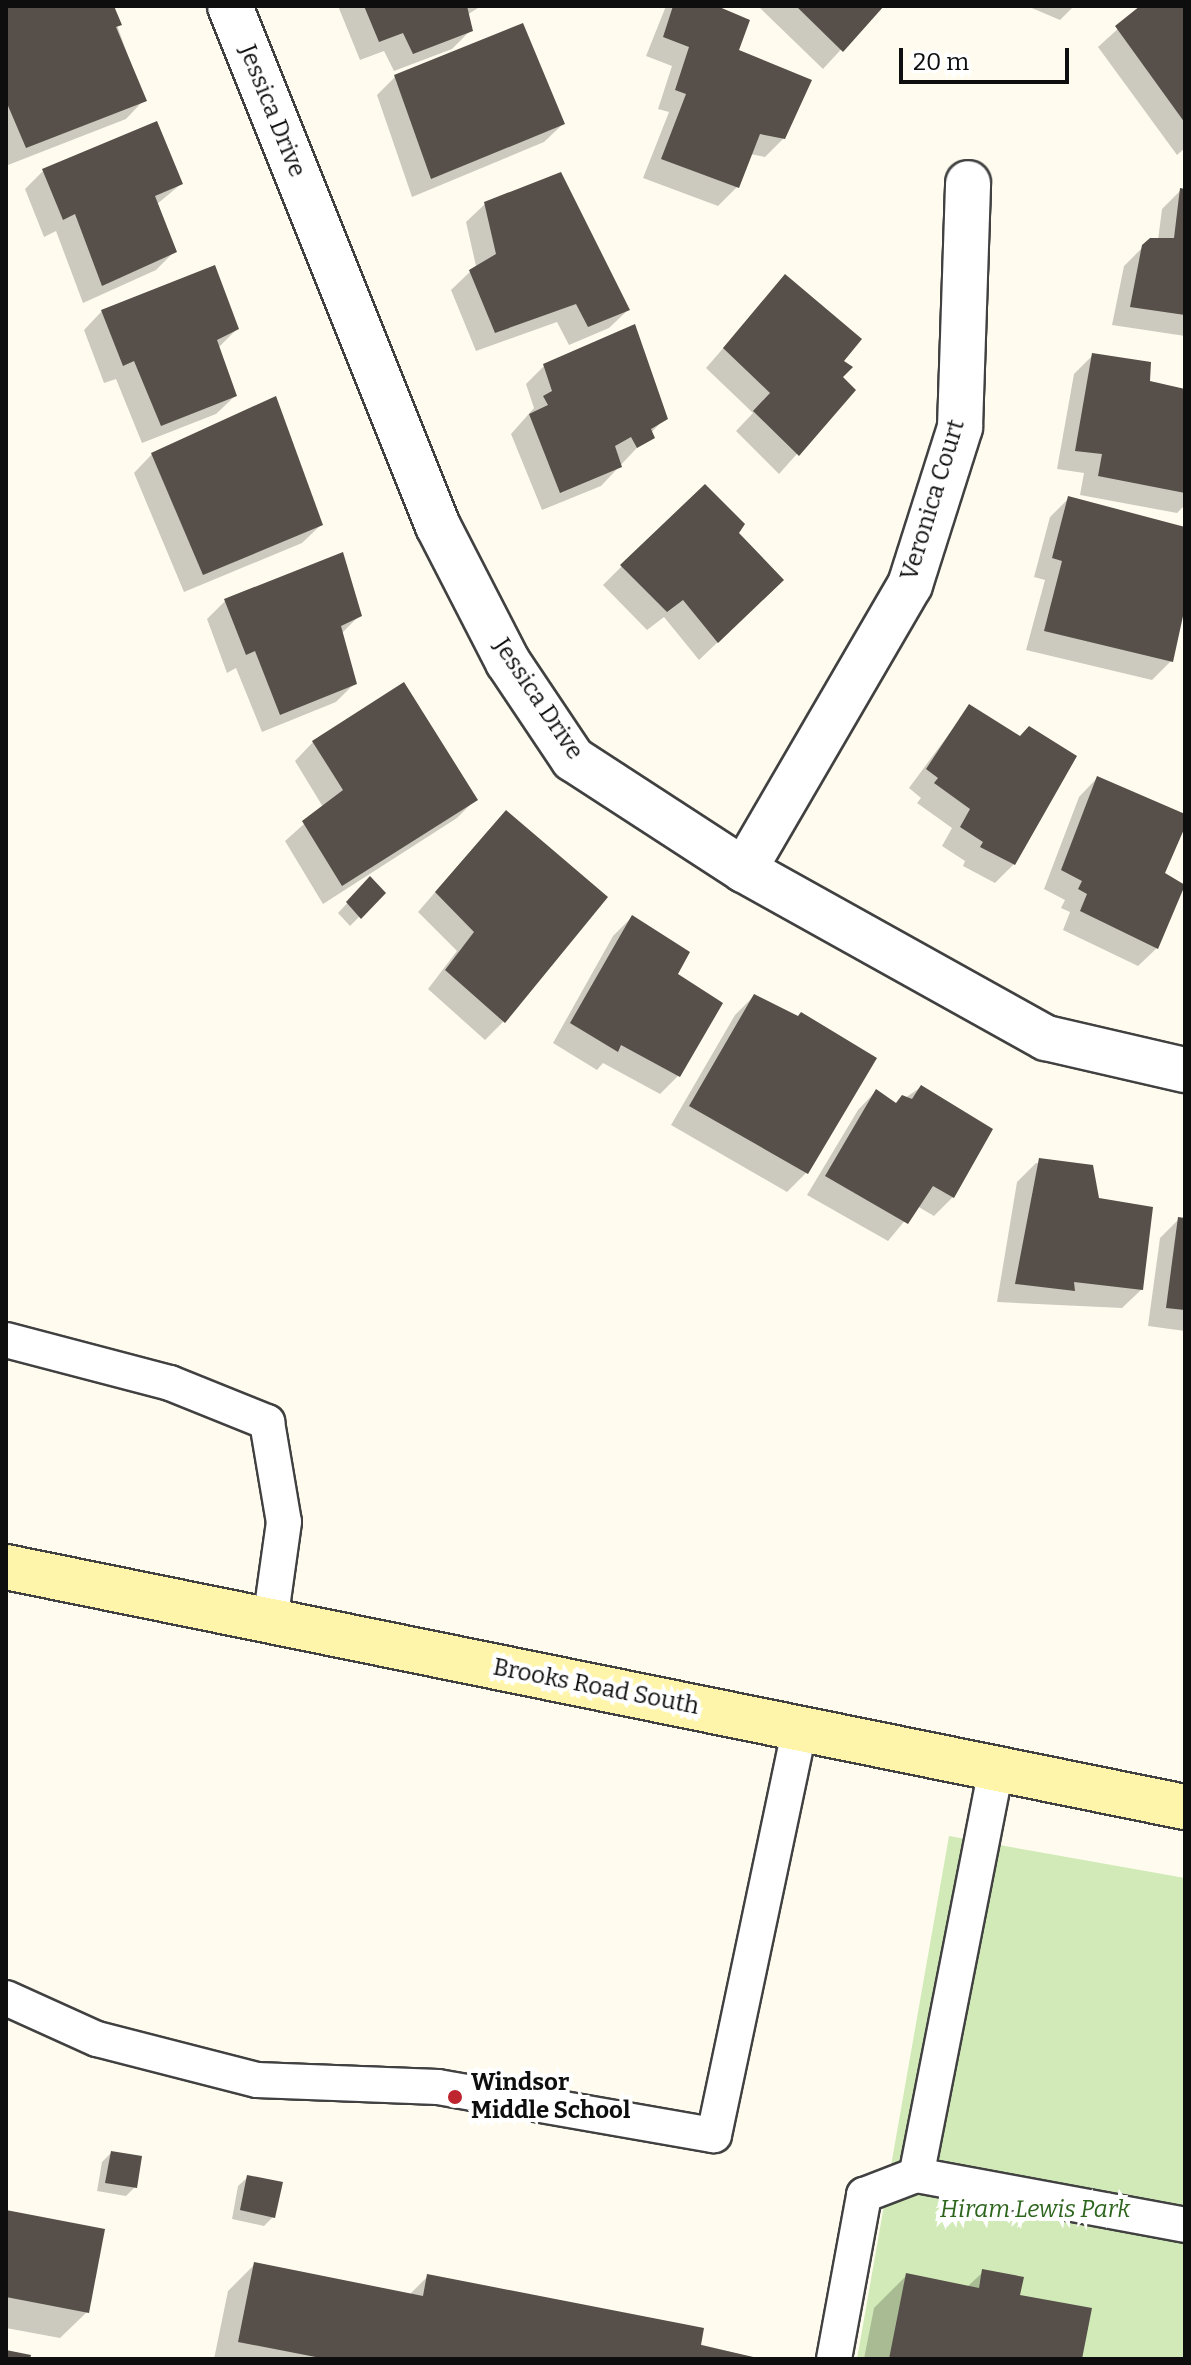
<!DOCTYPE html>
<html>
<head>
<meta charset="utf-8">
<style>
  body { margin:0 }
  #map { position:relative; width:1191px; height:2365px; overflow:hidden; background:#fffcef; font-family:Bitter,serif }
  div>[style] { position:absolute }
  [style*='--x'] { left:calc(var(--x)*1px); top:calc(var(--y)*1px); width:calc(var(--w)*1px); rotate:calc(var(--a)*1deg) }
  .green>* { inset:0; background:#d2eab8 }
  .shadow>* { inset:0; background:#0003 }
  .building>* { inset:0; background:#574f4a }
  .roads { filter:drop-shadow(2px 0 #414141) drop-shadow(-2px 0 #414141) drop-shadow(0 2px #414141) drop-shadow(0 -2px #414141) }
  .lane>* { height:34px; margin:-17px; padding:0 17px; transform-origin:17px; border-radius:17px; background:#fff }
  .street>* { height:44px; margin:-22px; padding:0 22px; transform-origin:22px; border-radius:22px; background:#fff }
  .secondary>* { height:44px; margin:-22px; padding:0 22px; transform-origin:22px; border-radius:22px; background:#fff5aa }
  .dots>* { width:22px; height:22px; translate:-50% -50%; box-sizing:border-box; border:4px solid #fff; border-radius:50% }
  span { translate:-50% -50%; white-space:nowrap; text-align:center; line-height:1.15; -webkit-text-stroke:8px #fff; paint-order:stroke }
  .street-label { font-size:24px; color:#0e0e0e }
  .poi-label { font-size:24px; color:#0e0e0e; font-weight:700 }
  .left { translate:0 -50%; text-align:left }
  .park-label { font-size:24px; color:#2e661e; font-style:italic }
  .frame { position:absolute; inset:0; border:8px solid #0e0e0e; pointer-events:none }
  .scale { position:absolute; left:899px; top:48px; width:170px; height:36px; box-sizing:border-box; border:4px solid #0e0e0e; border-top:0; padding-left:10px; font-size:24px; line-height:28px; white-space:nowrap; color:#0e0e0e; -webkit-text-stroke:6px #fff; paint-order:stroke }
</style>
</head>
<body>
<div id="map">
  <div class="green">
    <i style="clip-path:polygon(949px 1836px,1185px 1878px,1185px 2359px,857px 2359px)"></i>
  </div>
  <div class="shadow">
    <i style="clip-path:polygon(110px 6px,144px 100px,126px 119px,8px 165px,6px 8px)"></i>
    <i style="clip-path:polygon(338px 6px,481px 6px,467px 15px,471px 30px,452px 49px,394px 71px,384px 51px,360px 60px)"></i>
    <i style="clip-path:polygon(666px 6px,711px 6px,784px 138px,765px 157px,750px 154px,737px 187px,718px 206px,643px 178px,669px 112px,658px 109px,672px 66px,646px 56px)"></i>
    <i style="clip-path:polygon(758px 6px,881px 6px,823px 69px)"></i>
    <i style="clip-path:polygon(1027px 6px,1074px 6px,1060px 20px)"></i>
    <i style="clip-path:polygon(1143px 6px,1185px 6px,1185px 148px,1177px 155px,1098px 47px)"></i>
    <i style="clip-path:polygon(396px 76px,563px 124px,544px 142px,412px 197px,377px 95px)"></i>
    <i style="clip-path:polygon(44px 170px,181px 184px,156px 205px,174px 252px,156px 270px,83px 303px,56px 231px,44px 237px,25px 189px)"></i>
    <i style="clip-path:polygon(1181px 190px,1185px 336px,1112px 325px,1124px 266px,1150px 240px,1158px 240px,1162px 209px)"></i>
    <i style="clip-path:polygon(485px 204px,628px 310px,609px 328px,569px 345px,557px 322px,476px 351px,451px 290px,476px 266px,466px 222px)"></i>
    <i style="clip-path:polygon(785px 277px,841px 361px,840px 377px,854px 390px,779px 474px,736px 431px,753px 413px,706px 368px)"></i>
    <i style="clip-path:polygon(102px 311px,237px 329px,218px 348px,235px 396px,216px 414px,142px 443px,116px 379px,104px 383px,84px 330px)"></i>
    <i style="clip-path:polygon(1093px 355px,1148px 383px,1185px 391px,1185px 505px,1177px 513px,1080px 495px,1084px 473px,1057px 469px,1074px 374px)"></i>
    <i style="clip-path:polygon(544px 366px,665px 418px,601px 486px,542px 510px,511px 434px,534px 408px,526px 384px)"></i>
    <i style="clip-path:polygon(152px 454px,321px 525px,302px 543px,184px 592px,134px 473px)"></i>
    <i style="clip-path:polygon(1069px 498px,1185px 529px,1185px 598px,1171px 661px,1152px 680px,1026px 650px,1045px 580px,1034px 577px,1050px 517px)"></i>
    <i style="clip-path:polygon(622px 566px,763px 599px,699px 660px,664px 617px,647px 630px,603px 585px)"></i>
    <i style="clip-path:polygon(226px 600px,360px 615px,341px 634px,355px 683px,336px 702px,262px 732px,236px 668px,227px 673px,207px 619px)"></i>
    <i style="clip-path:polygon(969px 707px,1014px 864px,995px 883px,963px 866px,965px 861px,942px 846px,952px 828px,917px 803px,921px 798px,909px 788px)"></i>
    <i style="clip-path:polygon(313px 742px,475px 800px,457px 818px,323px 904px,285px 841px,323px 807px,295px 761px)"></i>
    <i style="clip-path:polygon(1097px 778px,1185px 816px,1163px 874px,1157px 948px,1138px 966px,1063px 930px,1070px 912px,1061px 908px,1065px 900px,1044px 889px,1079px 797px)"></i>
    <i style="clip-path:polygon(488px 831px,504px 1021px,485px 1040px,428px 989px,457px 951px,418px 912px)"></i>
    <i style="clip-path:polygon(370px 879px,383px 893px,350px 926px,338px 913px)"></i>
    <i style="clip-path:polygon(632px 917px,675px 975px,678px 1076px,660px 1094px,603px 1063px,597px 1070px,553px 1043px,613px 936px)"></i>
    <i style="clip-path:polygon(754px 996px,874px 1059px,806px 1173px,787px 1192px,671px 1125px,735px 1015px)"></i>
    <i style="clip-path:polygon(921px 1087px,953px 1197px,934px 1216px,917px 1206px,888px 1241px,807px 1195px,858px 1110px,876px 1091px,895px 1105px)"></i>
    <i style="clip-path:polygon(1036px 1163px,1092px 1167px,1097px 1200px,1141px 1290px,1122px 1308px,997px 1302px,1017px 1182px)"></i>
    <i style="clip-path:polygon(1179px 1219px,1185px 1220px,1185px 1331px,1148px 1326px,1160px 1238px)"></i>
    <i style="clip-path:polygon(111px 2153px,135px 2187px,126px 2196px,97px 2191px,102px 2162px)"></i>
    <i style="clip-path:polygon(248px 2177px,273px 2217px,264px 2226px,232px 2219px,238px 2186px)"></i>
    <i style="clip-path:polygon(6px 2213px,87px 2312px,60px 2338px,6px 2328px)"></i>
    <i style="clip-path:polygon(255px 2264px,409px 2295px,428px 2276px,759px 2359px,214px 2359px,228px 2291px)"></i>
    <i style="clip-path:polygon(983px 2272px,1018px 2297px,1080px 2359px,864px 2359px,874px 2308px,906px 2276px,967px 2287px)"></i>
  </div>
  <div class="building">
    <i style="clip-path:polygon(6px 6px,114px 6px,122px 25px,116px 27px,147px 101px,26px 148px,6px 101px)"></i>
    <i style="clip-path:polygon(364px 6px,467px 6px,473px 31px,413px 54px,403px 33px,379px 42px)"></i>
    <i style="clip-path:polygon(673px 6px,717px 6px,750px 20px,739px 50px,812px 80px,785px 139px,760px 134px,739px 188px,661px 159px,686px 94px,675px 90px,689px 47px,663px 37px)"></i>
    <i style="clip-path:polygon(796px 6px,884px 6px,843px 52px)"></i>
    <i style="clip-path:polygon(1140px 6px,1185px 6px,1185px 123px,1115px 26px)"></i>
    <i style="clip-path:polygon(523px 23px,565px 124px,431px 179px,394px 75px)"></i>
    <i style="clip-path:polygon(157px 121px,183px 184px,155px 196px,177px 252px,102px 286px,75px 214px,63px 220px,42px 169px)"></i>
    <i style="clip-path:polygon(561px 172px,630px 310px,588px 327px,576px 304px,495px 333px,469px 270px,496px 254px,484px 202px)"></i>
    <i style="clip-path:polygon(1180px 188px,1185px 189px,1185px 315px,1130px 307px,1142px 245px,1150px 238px,1174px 238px)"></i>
    <i style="clip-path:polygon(215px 265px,239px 329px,217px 340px,237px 396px,161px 426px,134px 361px,123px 366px,101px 310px)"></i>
    <i style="clip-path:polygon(785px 274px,862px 339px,844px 361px,853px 367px,843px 377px,856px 390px,799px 456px,753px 411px,770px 393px,723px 348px)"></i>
    <i style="clip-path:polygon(635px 324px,668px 419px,651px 429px,655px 438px,637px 448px,631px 437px,615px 446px,622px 467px,560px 493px,529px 414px,548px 405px,543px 396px,552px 391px,543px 364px)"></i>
    <i style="clip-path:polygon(1092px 353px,1151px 362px,1150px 381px,1185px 389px,1185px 493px,1098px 476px,1102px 454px,1075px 451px)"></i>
    <i style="clip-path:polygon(276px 396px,323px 525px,203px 575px,151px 453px)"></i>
    <i style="clip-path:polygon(705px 484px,745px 524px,739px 533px,784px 580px,718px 643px,683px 600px,667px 612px,620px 565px)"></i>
    <i style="clip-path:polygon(1068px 496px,1185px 527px,1185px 607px,1173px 662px,1044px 631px,1062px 561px,1052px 558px)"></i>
    <i style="clip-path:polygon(343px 552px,362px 616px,341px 626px,357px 684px,280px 715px,255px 651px,246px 655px,224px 599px)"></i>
    <i style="clip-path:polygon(404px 682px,478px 800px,342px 886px,302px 821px,343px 790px,312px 741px)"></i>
    <i style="clip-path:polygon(969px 704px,1020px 736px,1029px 726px,1077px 756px,1015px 865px,980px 847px,983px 842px,960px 827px,970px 809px,934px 783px,938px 778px,926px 769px)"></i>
    <i style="clip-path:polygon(1097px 776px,1185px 814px,1185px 827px,1165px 873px,1185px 885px,1158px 949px,1080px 911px,1087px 894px,1078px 889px,1082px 881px,1061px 870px)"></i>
    <i style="clip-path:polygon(506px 810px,608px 897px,505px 1023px,445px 970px,474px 932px,435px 892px)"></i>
    <i style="clip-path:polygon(370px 876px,386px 893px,361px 919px,346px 902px)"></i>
    <i style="clip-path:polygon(632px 915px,690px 952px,678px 974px,723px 1003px,680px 1077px,621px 1045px,618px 1052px,570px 1023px)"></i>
    <i style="clip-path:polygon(754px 994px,798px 1016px,801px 1012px,877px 1058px,808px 1174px,689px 1106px)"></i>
    <i style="clip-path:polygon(921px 1085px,993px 1129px,954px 1198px,933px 1186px,908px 1224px,825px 1176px,876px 1089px,896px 1103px,902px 1095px,912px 1099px)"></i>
    <i style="clip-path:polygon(1039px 1158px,1093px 1165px,1099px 1198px,1153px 1207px,1143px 1290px,1074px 1282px,1075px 1291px,1015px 1284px)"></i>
    <i style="clip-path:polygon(1178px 1217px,1185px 1218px,1185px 1310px,1166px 1308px)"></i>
    <i style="clip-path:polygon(111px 2151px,142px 2156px,137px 2188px,105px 2183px)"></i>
    <i style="clip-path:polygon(247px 2175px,283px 2182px,275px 2218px,240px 2210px)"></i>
    <i style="clip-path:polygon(6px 2210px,105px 2229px,89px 2313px,6px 2297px)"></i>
    <i style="clip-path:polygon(254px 2262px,423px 2296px,427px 2274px,704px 2328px,701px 2345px,762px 2359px,326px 2359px,238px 2342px)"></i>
    <i style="clip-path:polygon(982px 2269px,1024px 2277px,1020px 2295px,1092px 2308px,1082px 2359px,889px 2359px,906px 2273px,979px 2288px)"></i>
    <i style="clip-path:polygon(6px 2350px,31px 2355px,30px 2359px,6px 2359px)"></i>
  </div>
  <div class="roads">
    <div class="lane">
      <i style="--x:6;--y:1340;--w:170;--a:14.7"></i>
      <i style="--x:170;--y:1383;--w:105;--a:21.9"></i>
      <i style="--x:267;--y:1422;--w:101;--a:80.4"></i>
      <i style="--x:284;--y:1522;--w:100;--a:98"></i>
      <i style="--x:996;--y:1769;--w:414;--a:101.1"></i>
      <i style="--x:916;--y:2175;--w:274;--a:10.5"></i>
      <i style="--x:6;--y:1998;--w:100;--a:24.3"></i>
      <i style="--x:97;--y:2039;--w:165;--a:14.4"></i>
      <i style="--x:257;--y:2080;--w:181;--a:2.2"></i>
      <i style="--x:438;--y:2087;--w:280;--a:9.9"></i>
      <i style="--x:714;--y:2135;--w:416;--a:-78.1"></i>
      <i style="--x:834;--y:2359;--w:167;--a:-79.6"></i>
      <i style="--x:864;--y:2195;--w:56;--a:-21"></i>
    </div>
    <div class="street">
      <i style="--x:230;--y:6;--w:560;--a:68.2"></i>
      <i style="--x:438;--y:526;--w:153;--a:62.8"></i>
      <i style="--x:508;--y:662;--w:117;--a:56.2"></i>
      <i style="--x:573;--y:759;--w:204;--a:33"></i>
      <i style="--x:744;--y:870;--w:346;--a:29.1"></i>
      <i style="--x:1046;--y:1038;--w:143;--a:13"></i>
      <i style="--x:744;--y:870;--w:330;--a:-59.8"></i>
      <i style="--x:910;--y:585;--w:166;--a:-72.4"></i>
      <i style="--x:960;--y:427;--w:244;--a:-88.1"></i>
    </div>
    <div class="secondary">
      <i style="--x:6;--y:1567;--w:1203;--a:11.51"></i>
    </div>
  </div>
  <div class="dots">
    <i style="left:455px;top:2097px;background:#bf252e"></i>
  </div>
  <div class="street-label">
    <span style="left:272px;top:111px;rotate:68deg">Jessica Drive</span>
    <span style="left:933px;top:500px;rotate:-73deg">Veronica Court</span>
    <span style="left:538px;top:699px;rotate:56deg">Jessica Drive</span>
    <span style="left:596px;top:1687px;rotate:11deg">Brooks Road South</span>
  </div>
  <div class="poi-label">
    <span class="left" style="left:471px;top:2097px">Windsor<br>Middle School</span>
  </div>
  <div class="park-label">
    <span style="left:1035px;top:2210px">Hiram Lewis Park</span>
  </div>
  <div class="frame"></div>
  <div class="scale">20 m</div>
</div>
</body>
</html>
